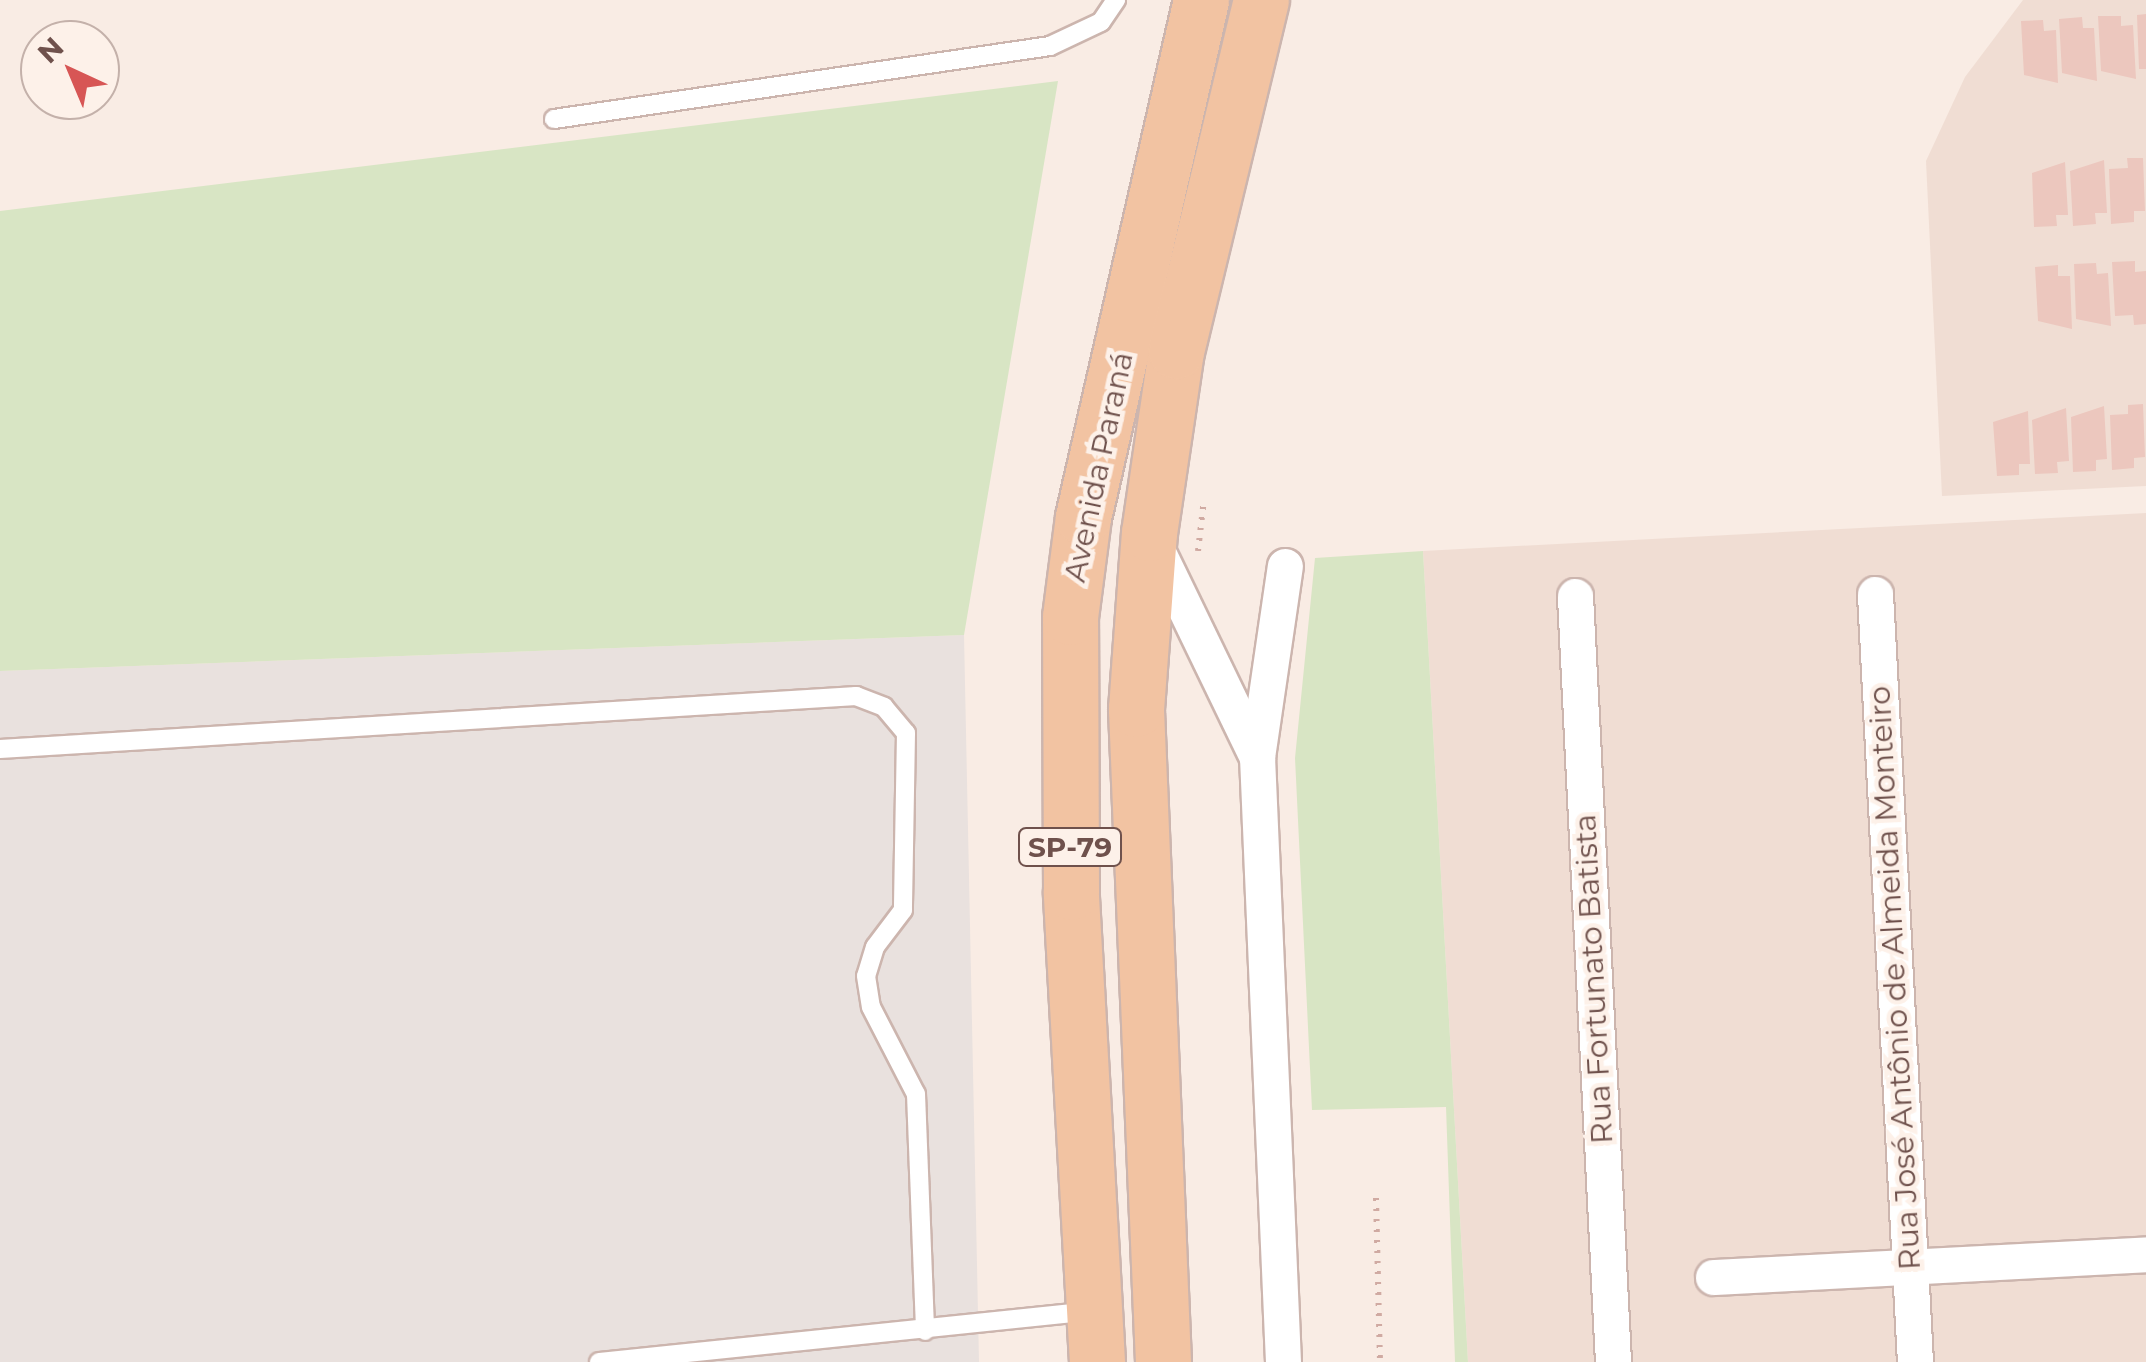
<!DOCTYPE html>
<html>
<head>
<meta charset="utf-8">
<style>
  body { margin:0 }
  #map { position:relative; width:2146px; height:1362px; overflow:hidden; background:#f9ece4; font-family:Montserrat,sans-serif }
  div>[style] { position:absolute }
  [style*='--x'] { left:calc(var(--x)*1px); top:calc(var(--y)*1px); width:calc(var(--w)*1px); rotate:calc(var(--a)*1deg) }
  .residential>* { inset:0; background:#f0ddd3 }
  .industrial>* { inset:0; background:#e9e1de }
  .green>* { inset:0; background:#d8e5c4 }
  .building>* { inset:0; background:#ecc7be }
  .path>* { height:6px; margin-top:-3px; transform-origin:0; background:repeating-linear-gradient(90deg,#d0aaa2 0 2.5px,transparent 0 10.5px) }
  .roads { filter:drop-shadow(2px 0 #ccb5ae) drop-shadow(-2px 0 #ccb5ae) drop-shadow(0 2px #ccb5ae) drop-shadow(0 -2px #ccb5ae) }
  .service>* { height:18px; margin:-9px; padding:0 9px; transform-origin:9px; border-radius:9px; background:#fff }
  .minor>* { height:35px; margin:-17.5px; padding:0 17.5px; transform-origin:17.5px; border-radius:17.5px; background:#fff }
  .primary>* { height:55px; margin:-27.5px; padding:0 27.5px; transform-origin:27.5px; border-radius:27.5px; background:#f2c3a2 }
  span { translate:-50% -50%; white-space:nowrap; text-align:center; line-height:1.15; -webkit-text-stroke:9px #fdf1e9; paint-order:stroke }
  .shield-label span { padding:2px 8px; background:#fdf1e9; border:2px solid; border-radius:8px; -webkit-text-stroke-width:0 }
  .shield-label { font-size:28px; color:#6f514c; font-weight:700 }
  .street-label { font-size:30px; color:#6f514c }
  .north { position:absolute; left:20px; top:20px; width:100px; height:100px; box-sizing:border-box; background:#fdf1e9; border:2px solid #c4b1aa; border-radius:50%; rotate:316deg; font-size:28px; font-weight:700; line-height:40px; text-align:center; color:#6f514c }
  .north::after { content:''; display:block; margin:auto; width:35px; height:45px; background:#d75655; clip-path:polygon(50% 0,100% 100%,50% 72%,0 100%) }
</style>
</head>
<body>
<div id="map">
  <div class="residential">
    <i style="clip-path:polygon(2023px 0,2146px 0,2146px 486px,1942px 496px,1926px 161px,1965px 77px)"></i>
    <i style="clip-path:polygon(2146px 513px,2146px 1362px,1468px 1362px,1423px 551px)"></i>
  </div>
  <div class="industrial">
    <i style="clip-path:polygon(964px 635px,979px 1362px,0 1362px,0 671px)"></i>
  </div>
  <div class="green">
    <i style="clip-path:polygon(1058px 81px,964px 635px,0 671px,0 211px)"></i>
    <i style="clip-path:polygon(1423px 551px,1468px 1362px,1455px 1362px,1446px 1107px,1312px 1110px,1295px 758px,1315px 558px)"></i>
  </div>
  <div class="building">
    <i style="clip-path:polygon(2146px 14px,2146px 69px,2139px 69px,2137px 15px)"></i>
    <i style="clip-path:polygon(2098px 16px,2121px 16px,2121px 26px,2133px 25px,2136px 79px,2101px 71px)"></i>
    <i style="clip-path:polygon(2082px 17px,2083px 28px,2094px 28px,2097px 81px,2062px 73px,2059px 19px)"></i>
    <i style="clip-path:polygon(2043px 20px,2044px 31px,2056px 30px,2058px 83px,2024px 75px,2021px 21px)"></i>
    <i style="clip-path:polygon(2127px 158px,2143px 158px,2145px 211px,2134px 211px,2134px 222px,2111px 224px,2109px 169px,2128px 168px)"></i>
    <i style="clip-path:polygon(2104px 160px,2107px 213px,2095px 213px,2096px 224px,2073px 226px,2070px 171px)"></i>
    <i style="clip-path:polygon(2065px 162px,2068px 215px,2056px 215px,2057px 226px,2034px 227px,2032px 173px)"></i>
    <i style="clip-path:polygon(2135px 261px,2135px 272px,2146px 271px,2146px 324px,2134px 325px,2133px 315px,2115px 316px,2112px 262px)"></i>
    <i style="clip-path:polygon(2096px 263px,2097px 274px,2108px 273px,2111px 326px,2076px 319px,2074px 264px)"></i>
    <i style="clip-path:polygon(2058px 265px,2058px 276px,2070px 276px,2072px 329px,2038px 321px,2035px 267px)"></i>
    <i style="clip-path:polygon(2143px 404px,2145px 457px,2134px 458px,2134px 468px,2112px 470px,2110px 415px,2128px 414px,2128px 405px)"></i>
    <i style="clip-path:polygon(2104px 406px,2107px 459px,2096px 460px,2096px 471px,2073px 472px,2071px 417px)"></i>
    <i style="clip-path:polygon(2066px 408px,2069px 461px,2057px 462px,2058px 473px,2035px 474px,2032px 420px)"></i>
    <i style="clip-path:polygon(2028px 411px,2030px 464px,2019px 464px,2019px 475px,1997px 476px,1993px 422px)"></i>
  </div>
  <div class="path">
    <i style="--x:1198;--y:551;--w:52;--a:-83.4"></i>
    <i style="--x:1376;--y:1198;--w:164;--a:88.6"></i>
  </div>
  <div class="roads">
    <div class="service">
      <i style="--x:554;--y:119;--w:501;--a:-8.37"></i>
      <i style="--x:1050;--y:46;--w:56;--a:-25.2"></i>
      <i style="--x:1101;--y:22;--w:27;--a:-56"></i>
      <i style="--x:0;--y:749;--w:858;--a:-3.54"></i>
      <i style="--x:856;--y:696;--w:30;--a:21"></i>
      <i style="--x:884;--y:707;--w:34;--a:50"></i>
      <i style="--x:906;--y:733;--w:177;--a:91"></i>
      <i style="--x:903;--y:910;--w:46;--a:127.1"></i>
      <i style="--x:875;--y:947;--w:30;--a:107"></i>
      <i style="--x:866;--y:976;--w:31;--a:81"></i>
      <i style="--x:871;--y:1007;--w:98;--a:62.7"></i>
      <i style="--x:916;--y:1094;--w:237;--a:87.8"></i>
      <i style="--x:599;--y:1362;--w:494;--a:-5.9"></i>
    </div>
    <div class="minor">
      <i style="--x:1153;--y:542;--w:239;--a:64.2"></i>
      <i style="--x:1875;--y:594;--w:769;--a:87.02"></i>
      <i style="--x:1575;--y:596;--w:767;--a:87.16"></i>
      <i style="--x:1713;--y:1277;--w:434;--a:-3"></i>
      <i style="--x:1283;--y:1362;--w:606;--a:-92.46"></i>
      <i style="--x:1257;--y:757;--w:193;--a:-81.7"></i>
    </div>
    <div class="primary">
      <i style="--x:1097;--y:1362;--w:471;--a:-93.2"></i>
      <i style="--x:1071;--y:892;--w:275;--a:-90.2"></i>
      <i style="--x:1070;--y:617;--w:101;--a:-82.6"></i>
      <i style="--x:1083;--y:517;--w:530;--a:-77.14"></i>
      <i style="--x:1163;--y:1362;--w:654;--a:-92.37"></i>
      <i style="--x:1136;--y:709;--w:176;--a:-85.8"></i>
      <i style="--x:1149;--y:533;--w:184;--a:-81.6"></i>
      <i style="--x:1176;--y:351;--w:361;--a:-76.4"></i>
    </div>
  </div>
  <div class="shield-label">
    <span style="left:1070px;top:847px">SP-79</span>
  </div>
  <div class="street-label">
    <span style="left:1099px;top:467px;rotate:-78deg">Avenida Paraná</span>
    <span style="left:1895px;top:978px;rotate:-93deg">Rua José Antônio de Almeida Monteiro</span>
    <span style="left:1594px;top:979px;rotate:-93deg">Rua Fortunato Batista</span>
  </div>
  <div class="north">N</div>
</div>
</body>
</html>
